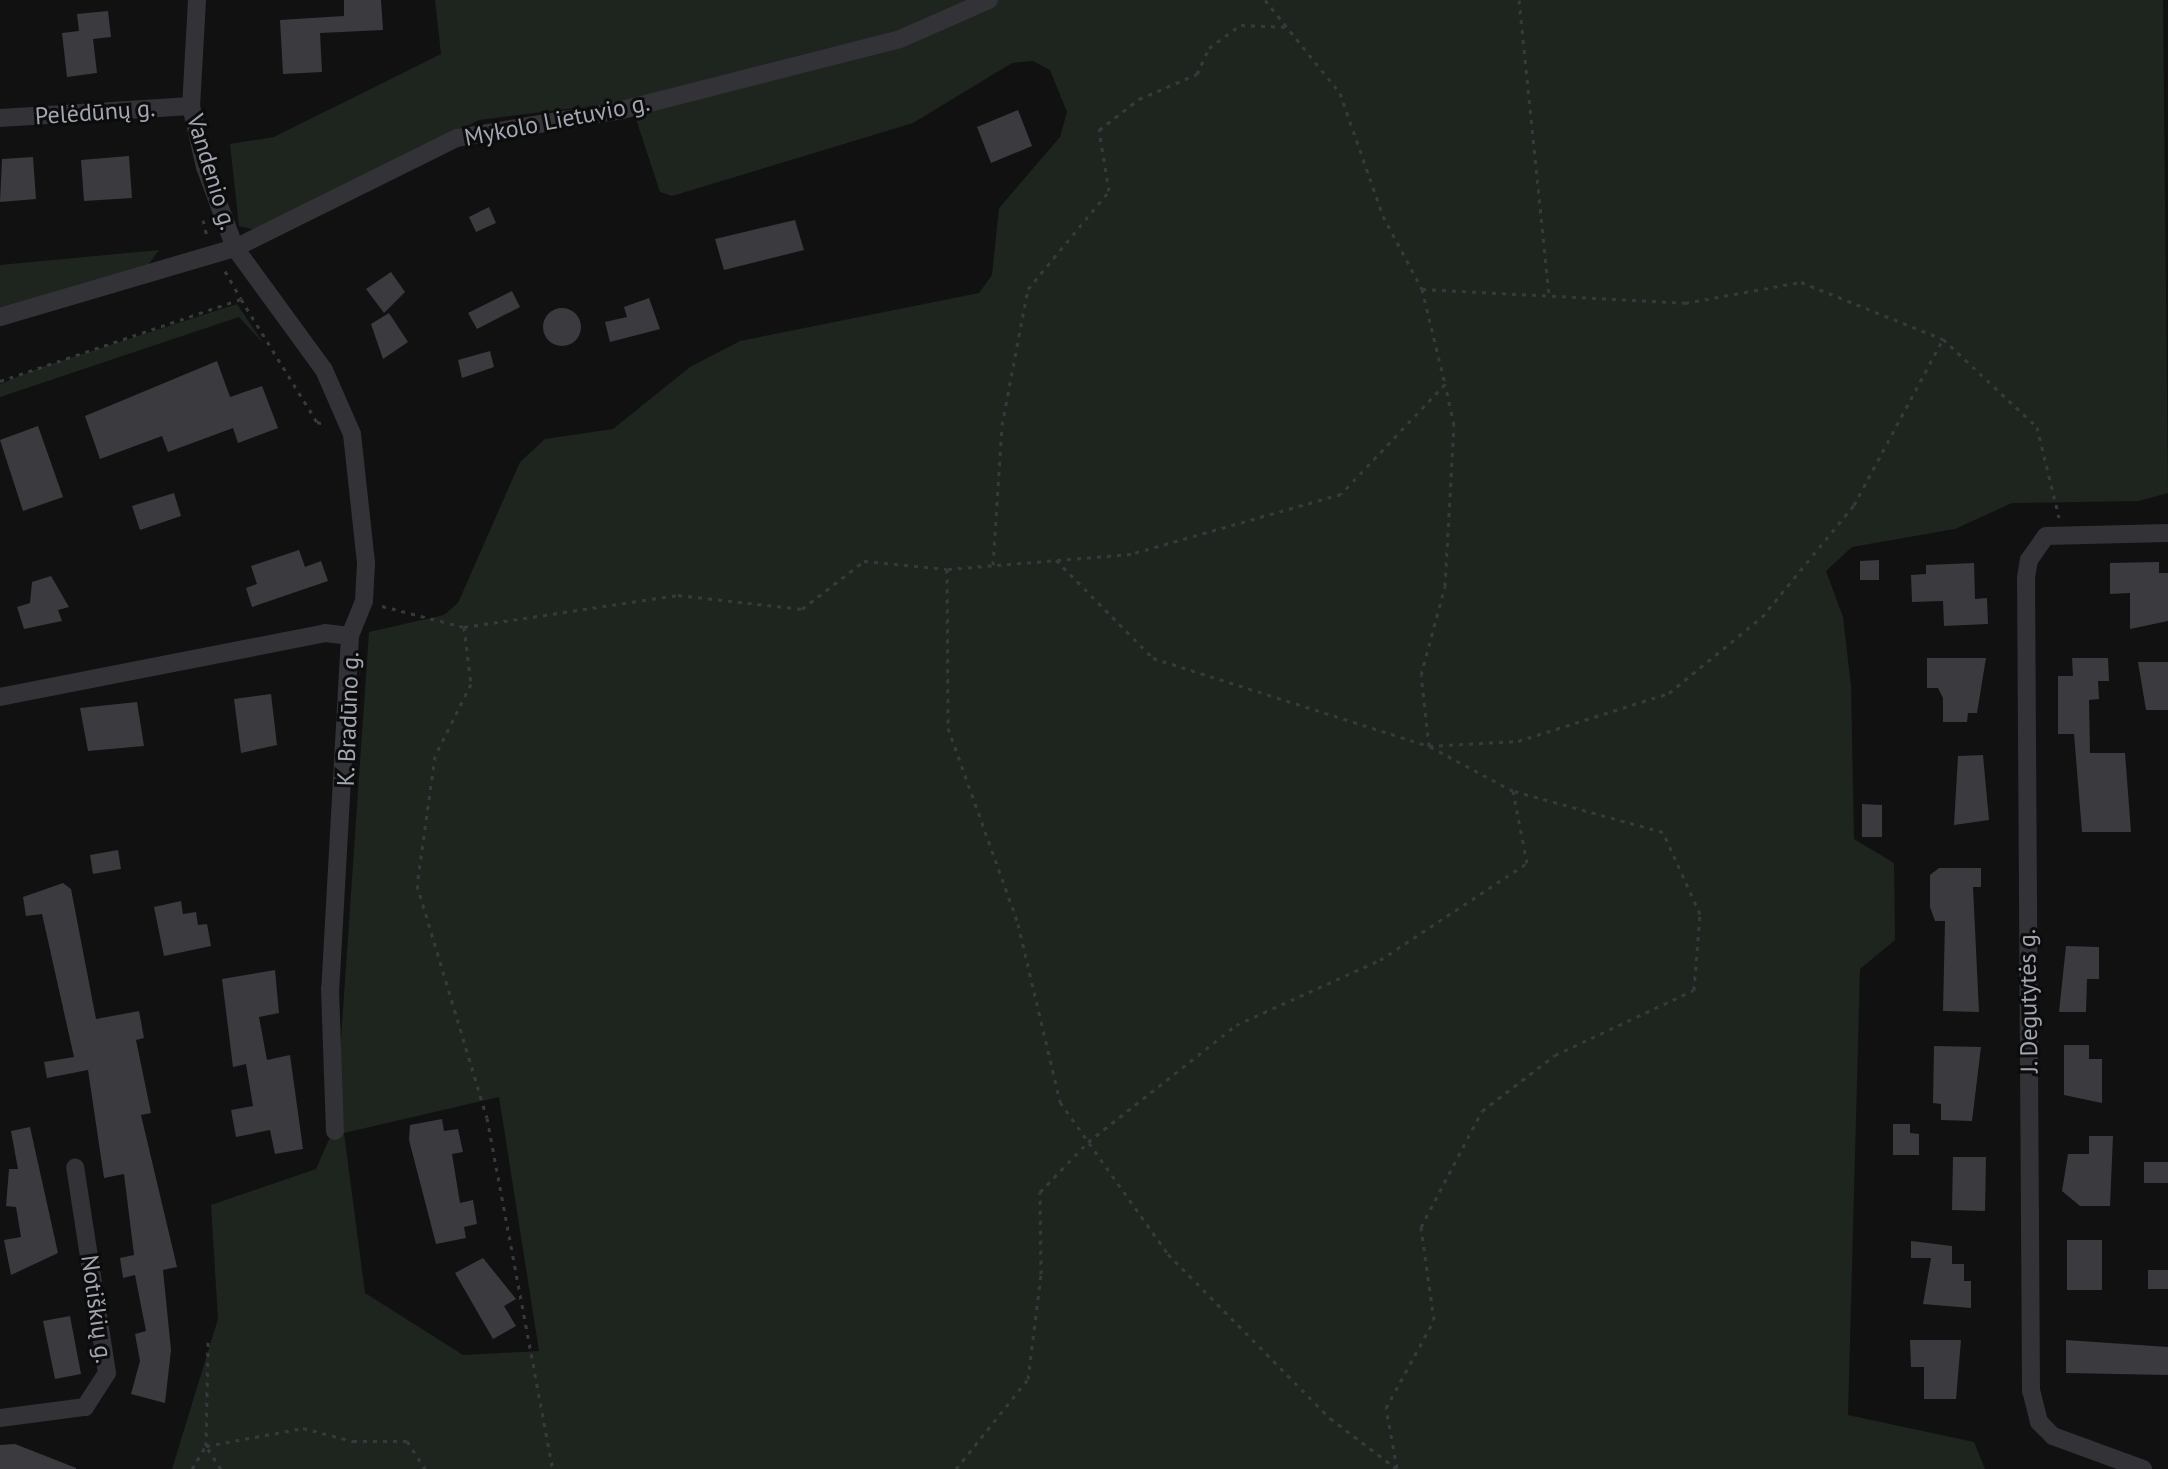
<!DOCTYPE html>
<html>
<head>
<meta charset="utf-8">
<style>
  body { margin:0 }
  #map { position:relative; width:2168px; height:1469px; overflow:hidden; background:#111112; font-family:"PT Sans",sans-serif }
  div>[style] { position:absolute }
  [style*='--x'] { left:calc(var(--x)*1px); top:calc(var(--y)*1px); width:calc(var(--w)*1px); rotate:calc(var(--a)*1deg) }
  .green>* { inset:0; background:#1d251e }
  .building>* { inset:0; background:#3b3b3f }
  .round { border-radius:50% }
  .path>* { height:3px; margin-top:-1.5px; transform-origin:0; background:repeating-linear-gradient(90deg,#38393e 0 4px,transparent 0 10px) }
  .minor>* { height:18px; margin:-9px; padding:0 9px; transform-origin:9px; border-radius:9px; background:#323237 }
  span { translate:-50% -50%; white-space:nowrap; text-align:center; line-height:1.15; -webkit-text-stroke:6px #0c0c0d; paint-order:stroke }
  .street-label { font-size:24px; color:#a2a6b2 }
</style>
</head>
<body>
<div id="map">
  <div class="green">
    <i style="clip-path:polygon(evenodd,435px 0,2163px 0,2168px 493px,2139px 501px,2012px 503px,1955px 529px,1852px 547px,1826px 571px,1843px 617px,1851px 686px,1854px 839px,1894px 863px,1895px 940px,1860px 969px,1848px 1415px,1974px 1442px,1985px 1469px,172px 1469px,218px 1319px,211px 1205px,316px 1169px,335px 1126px,369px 632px,444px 615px,458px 603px,520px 462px,545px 439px,613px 429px,690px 367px,740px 341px,979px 293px,992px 275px,999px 208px,1060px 137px,1067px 112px,1050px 70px,1033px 61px,1012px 63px,913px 123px,672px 196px,660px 192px,630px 101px,479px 120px,255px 230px,239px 226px,230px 144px,274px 137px,441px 54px,435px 0,499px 1097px,539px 1351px,463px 1355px,365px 1293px,344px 1133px,499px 1097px)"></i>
    <i style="clip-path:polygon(159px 250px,146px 268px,0 309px,0 265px)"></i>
    <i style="clip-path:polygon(237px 304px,264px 344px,239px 317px,0 397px,0 384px,39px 368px)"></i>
  </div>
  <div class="building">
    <i style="clip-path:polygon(344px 0,381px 0,383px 30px,320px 33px,322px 72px,283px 74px,280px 20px,344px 16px)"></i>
    <i style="clip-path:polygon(108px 11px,111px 37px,93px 39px,97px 73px,67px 77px,62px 33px,79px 31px,77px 14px)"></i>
    <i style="clip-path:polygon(1018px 110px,1032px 146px,991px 163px,977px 127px)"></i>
    <i style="clip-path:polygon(129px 156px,132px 198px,84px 201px,81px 160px)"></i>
    <i style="clip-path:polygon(33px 157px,36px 199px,0 202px,2px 159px)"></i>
    <i style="clip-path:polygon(489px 207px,496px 223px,476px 232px,469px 217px)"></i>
    <i style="clip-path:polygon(795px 220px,804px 250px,724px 270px,715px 239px)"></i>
    <i style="clip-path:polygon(391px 272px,405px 292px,384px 313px,366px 289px)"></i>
    <i style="clip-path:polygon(512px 291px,520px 307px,477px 329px,468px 313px)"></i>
    <i style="clip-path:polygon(649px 298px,660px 329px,610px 342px,605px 322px,627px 317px,624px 307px)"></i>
    <i class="round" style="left:543px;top:308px;width:38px;height:38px"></i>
    <i style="clip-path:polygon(389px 313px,408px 342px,383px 359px,371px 324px)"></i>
    <i style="clip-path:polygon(490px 351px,494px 367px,462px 378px,458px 360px)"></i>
    <i style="clip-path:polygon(217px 361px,230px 397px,262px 386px,278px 428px,238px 443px,233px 428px,168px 452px,162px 436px,100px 459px,85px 416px)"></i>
    <i style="clip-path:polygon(38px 426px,63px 497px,23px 511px,0 440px)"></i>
    <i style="clip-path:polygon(174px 493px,181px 516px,140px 530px,132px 506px)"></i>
    <i style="clip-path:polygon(299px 550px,305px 567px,321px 561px,328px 581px,252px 607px,246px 588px,257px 584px,251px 566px)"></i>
    <i style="clip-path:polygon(1879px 560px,1879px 580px,1860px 580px,1860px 561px)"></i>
    <i style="clip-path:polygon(2159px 562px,2159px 573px,2168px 573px,2168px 621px,2130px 629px,2130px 593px,2110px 594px,2110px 563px)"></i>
    <i style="clip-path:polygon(1974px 563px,1975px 599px,1987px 598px,1988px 624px,1944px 626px,1943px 601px,1912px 602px,1911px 575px,1926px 574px,1926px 565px)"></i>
    <i style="clip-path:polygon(51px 576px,69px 607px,58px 610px,62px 621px,24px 629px,17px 607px,30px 603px,32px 582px)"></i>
    <i style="clip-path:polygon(1927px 658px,1986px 658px,1977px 713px,1968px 713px,1967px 722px,1943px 722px,1943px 698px,1938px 688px,1927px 688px)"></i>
    <i style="clip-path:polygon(2072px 658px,2108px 658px,2109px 681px,2098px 681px,2099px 699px,2089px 700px,2090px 753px,2125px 753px,2131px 832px,2082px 832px,2074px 734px,2058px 734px,2058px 676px,2073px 676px)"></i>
    <i style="clip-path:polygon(2138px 662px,2168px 662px,2168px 710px,2146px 710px)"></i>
    <i style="clip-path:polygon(271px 694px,277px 745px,241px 753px,234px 699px)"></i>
    <i style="clip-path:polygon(137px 702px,144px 746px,88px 751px,80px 708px)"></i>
    <i style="clip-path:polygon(1983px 755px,1989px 820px,1954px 825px,1958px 756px)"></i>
    <i style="clip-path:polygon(1862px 804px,1882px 805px,1882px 837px,1862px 837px)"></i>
    <i style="clip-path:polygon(118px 850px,121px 869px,93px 874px,90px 855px)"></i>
    <i style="clip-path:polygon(1939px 868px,1981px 868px,1981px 887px,1973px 887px,1979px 1012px,1943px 1011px,1945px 921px,1935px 921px,1930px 907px,1930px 875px)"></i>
    <i style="clip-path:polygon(63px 883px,71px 889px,96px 1019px,139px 1011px,144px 1038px,136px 1040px,151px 1113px,141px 1115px,177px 1267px,163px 1270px,171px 1350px,165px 1403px,131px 1394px,140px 1361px,135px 1334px,146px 1331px,135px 1275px,123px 1278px,120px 1258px,134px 1255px,124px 1174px,104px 1178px,88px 1070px,47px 1078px,44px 1062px,74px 1057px,42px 914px,26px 916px,23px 897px)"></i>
    <i style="clip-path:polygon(181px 901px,183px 914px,196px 912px,198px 925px,207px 924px,211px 946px,164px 956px,154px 907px)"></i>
    <i style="clip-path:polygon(2066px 946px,2099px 947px,2099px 979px,2087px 979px,2086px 1012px,2059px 1012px)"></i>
    <i style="clip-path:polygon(275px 970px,279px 1013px,259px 1017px,267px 1060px,290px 1055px,303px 1149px,275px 1154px,270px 1130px,236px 1137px,231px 1110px,253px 1106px,246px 1064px,233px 1067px,222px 979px)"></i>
    <i style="clip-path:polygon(2064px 1045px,2089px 1045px,2089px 1059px,2102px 1059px,2102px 1103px,2064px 1095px)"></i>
    <i style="clip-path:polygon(1934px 1046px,1981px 1047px,1972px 1121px,1941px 1120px,1941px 1104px,1933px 1103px)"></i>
    <i style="clip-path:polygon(442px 1119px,444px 1131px,458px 1129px,463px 1152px,452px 1154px,460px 1203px,473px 1200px,477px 1224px,464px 1227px,466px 1238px,436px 1244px,409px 1140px,410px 1125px)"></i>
    <i style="clip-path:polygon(1893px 1124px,1910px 1124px,1910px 1133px,1919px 1134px,1919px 1155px,1893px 1155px)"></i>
    <i style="clip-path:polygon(30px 1127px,58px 1253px,11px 1275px,4px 1240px,21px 1237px,16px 1207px,6px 1206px,9px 1169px,18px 1169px,11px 1131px)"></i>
    <i style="clip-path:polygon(2089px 1136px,2113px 1136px,2110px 1206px,2080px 1206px,2062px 1191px,2068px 1154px,2089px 1154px)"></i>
    <i style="clip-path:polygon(1953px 1157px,1986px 1157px,1985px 1211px,1952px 1210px)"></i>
    <i style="clip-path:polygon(2144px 1162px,2168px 1162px,2168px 1183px,2144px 1183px)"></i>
    <i style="clip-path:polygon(2067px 1240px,2102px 1240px,2102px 1290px,2067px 1290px)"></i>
    <i style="clip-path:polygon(1911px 1241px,1952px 1246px,1952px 1264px,1964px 1264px,1964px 1281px,1971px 1281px,1971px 1308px,1923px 1304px,1931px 1258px,1911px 1258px)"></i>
    <i style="clip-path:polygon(483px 1258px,516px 1299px,504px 1306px,516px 1326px,493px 1339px,455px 1273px)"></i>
    <i style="clip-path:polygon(2148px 1270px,2168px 1270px,2168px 1289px,2148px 1289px)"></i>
    <i style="clip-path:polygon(70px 1316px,81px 1374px,55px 1379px,43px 1321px)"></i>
    <i style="clip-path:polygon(1910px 1340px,1961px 1340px,1956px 1399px,1924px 1399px,1924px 1367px,1911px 1367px)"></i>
    <i style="clip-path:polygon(2066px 1340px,2168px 1347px,2168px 1375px,2066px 1373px)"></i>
    <i style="clip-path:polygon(15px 1444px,76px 1468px,76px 1469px,0 1469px,0 1445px)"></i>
  </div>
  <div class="path">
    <i style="--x:1265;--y:0;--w:119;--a:51.1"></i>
    <i style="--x:1340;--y:93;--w:130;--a:70.7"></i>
    <i style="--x:1383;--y:216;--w:83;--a:61.9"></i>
    <i style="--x:1422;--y:289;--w:98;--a:76.4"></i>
    <i style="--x:1445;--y:384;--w:151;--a:133.4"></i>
    <i style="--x:1341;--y:494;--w:218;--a:164.1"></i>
    <i style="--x:1131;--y:554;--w:185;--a:175.3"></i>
    <i style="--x:947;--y:569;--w:159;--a:89.6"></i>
    <i style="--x:948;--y:728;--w:208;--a:70.3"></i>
    <i style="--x:1018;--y:924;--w:183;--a:76.7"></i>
    <i style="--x:1060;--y:1102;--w:186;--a:54.6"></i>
    <i style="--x:1168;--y:1254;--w:231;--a:45.4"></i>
    <i style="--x:1330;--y:1418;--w:84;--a:37.3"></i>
    <i style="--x:1519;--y:0;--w:295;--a:84.2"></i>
    <i style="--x:203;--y:220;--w:16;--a:76"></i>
    <i style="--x:225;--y:271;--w:32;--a:60"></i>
    <i style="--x:1422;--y:289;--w:263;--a:3"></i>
    <i style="--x:1685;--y:303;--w:118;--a:-10.3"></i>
    <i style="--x:1801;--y:282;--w:153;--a:21.9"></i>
    <i style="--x:1943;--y:339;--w:129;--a:43.1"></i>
    <i style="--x:2037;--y:427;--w:93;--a:76.3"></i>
    <i style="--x:0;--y:381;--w:255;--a:-18.8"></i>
    <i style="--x:241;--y:299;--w:145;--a:58.3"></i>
    <i style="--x:317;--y:422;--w:8;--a:14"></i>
    <i style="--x:1056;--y:560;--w:138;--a:45.3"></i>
    <i style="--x:1153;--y:658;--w:290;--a:17.7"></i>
    <i style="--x:1429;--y:746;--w:89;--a:-3.2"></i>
    <i style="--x:1518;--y:741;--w:158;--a:-17.6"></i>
    <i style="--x:1669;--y:693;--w:120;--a:-39.3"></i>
    <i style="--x:1762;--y:617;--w:145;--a:-50.6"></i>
    <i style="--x:1854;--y:505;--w:188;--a:-61.8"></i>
    <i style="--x:993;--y:565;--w:140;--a:-86.3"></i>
    <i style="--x:1002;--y:425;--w:138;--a:-79.2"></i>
    <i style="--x:1028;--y:289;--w:127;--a:-50.4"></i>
    <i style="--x:1109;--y:191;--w:62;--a:-99.3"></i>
    <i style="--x:1099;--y:130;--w:51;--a:-37.8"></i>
    <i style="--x:1139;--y:99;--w:63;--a:-23.3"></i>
    <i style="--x:1197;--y:74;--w:29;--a:-65"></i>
    <i style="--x:1209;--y:48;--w:39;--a:-36"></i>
    <i style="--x:1241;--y:25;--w:50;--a:2.3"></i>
    <i style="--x:382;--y:606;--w:85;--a:14.4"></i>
    <i style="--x:464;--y:627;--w:57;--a:83"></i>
    <i style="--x:471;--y:684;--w:80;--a:116.6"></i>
    <i style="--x:435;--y:756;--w:130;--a:97.9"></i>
    <i style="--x:417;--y:885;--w:243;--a:73.3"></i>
    <i style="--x:487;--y:1118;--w:357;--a:79.4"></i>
    <i style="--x:464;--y:627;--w:216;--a:-8.5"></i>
    <i style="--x:678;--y:595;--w:125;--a:6.4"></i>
    <i style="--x:802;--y:609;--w:78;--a:-37.7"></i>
    <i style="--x:864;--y:561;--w:83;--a:5.5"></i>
    <i style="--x:1397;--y:1468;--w:61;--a:-100.4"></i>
    <i style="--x:1386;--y:1408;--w:100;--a:-61.4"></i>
    <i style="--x:1434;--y:1320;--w:94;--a:-98"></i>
    <i style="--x:1421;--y:1227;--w:131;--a:-62.3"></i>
    <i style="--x:1482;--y:1111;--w:92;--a:-37.5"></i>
    <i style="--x:1555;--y:1055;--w:153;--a:-25.1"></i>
    <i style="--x:1694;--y:990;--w:76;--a:-85.5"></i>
    <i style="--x:1700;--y:914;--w:90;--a:-114.3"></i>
    <i style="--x:1663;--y:832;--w:155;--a:-164.6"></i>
    <i style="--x:192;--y:1469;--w:27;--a:-59"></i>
    <i style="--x:206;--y:1446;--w:109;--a:-88.9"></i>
    <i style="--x:221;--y:1469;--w:27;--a:-123"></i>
    <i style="--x:206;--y:1446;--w:99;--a:-10.5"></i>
    <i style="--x:303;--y:1428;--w:52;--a:14.6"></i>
    <i style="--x:353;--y:1441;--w:54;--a:0"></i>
    <i style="--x:407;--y:1441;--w:33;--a:57"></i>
    <i style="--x:956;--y:1469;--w:115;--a:-51.3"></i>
    <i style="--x:1028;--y:1379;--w:106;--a:-82.9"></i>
    <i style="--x:1041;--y:1274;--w:82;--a:-90.7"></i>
    <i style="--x:1040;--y:1192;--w:69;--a:-46.2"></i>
    <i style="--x:1088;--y:1142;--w:189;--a:-38.3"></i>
    <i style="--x:1236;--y:1025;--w:158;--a:-24.3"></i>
    <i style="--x:1380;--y:960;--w:176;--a:-33.4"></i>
    <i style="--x:1527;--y:863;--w:73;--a:-101"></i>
    <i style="--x:1513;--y:791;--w:95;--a:-151.8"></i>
    <i style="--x:1429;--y:746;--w:71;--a:-96.4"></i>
    <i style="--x:1421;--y:675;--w:92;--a:-74.9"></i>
    <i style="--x:1445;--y:586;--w:161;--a:-86.8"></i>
    <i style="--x:1454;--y:425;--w:42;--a:-102.4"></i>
  </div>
  <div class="minor">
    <i style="--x:197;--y:0;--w:106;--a:93.2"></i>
    <i style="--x:191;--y:106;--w:63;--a:77.1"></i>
    <i style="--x:205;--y:167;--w:86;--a:69.7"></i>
    <i style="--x:235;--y:248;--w:151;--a:53.9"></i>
    <i style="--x:324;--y:370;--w:70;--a:66.4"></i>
    <i style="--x:352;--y:434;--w:130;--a:83.8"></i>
    <i style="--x:366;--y:563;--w:38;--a:93"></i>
    <i style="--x:364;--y:601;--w:38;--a:112"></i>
    <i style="--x:350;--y:636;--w:354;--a:93.2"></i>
    <i style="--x:330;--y:989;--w:142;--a:88"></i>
    <i style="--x:0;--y:118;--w:191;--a:-3.6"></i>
    <i style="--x:0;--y:317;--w:245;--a:-16.4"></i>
    <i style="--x:235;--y:248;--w:248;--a:-26.4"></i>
    <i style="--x:457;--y:138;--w:167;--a:-9.6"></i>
    <i style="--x:622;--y:110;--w:287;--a:-14.3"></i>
    <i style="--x:900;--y:39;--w:97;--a:-23.7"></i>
    <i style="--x:0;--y:697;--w:331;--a:-11.1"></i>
    <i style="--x:325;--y:633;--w:25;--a:7"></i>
    <i style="--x:0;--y:1418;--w:86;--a:-7.4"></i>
    <i style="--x:85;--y:1407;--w:40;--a:-57.1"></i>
    <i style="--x:107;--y:1373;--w:208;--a:-98.8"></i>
    <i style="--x:2143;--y:1469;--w:96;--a:-159.9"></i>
    <i style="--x:2053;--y:1436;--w:20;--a:-135"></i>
    <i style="--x:2039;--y:1422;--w:32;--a:-104"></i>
    <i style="--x:2031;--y:1391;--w:813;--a:-90.35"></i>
    <i style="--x:2026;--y:578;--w:18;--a:-81"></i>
    <i style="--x:2029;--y:560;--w:29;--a:-55"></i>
    <i style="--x:2046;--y:536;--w:122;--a:-1.4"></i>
  </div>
  <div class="street-label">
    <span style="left:95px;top:112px;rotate:-4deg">Pelėdūnų g.</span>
    <span style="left:557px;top:120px;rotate:-11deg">Mykolo Lietuvio g.</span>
    <span style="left:212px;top:172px;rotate:73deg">Vandenio g.</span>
    <span style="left:348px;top:719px;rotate:-88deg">K. Bradūno g.</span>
    <span style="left:2028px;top:1001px;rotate:-91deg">J. Degutytės g.</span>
    <span style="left:97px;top:1309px;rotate:82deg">Notiškių g.</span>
  </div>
</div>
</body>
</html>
